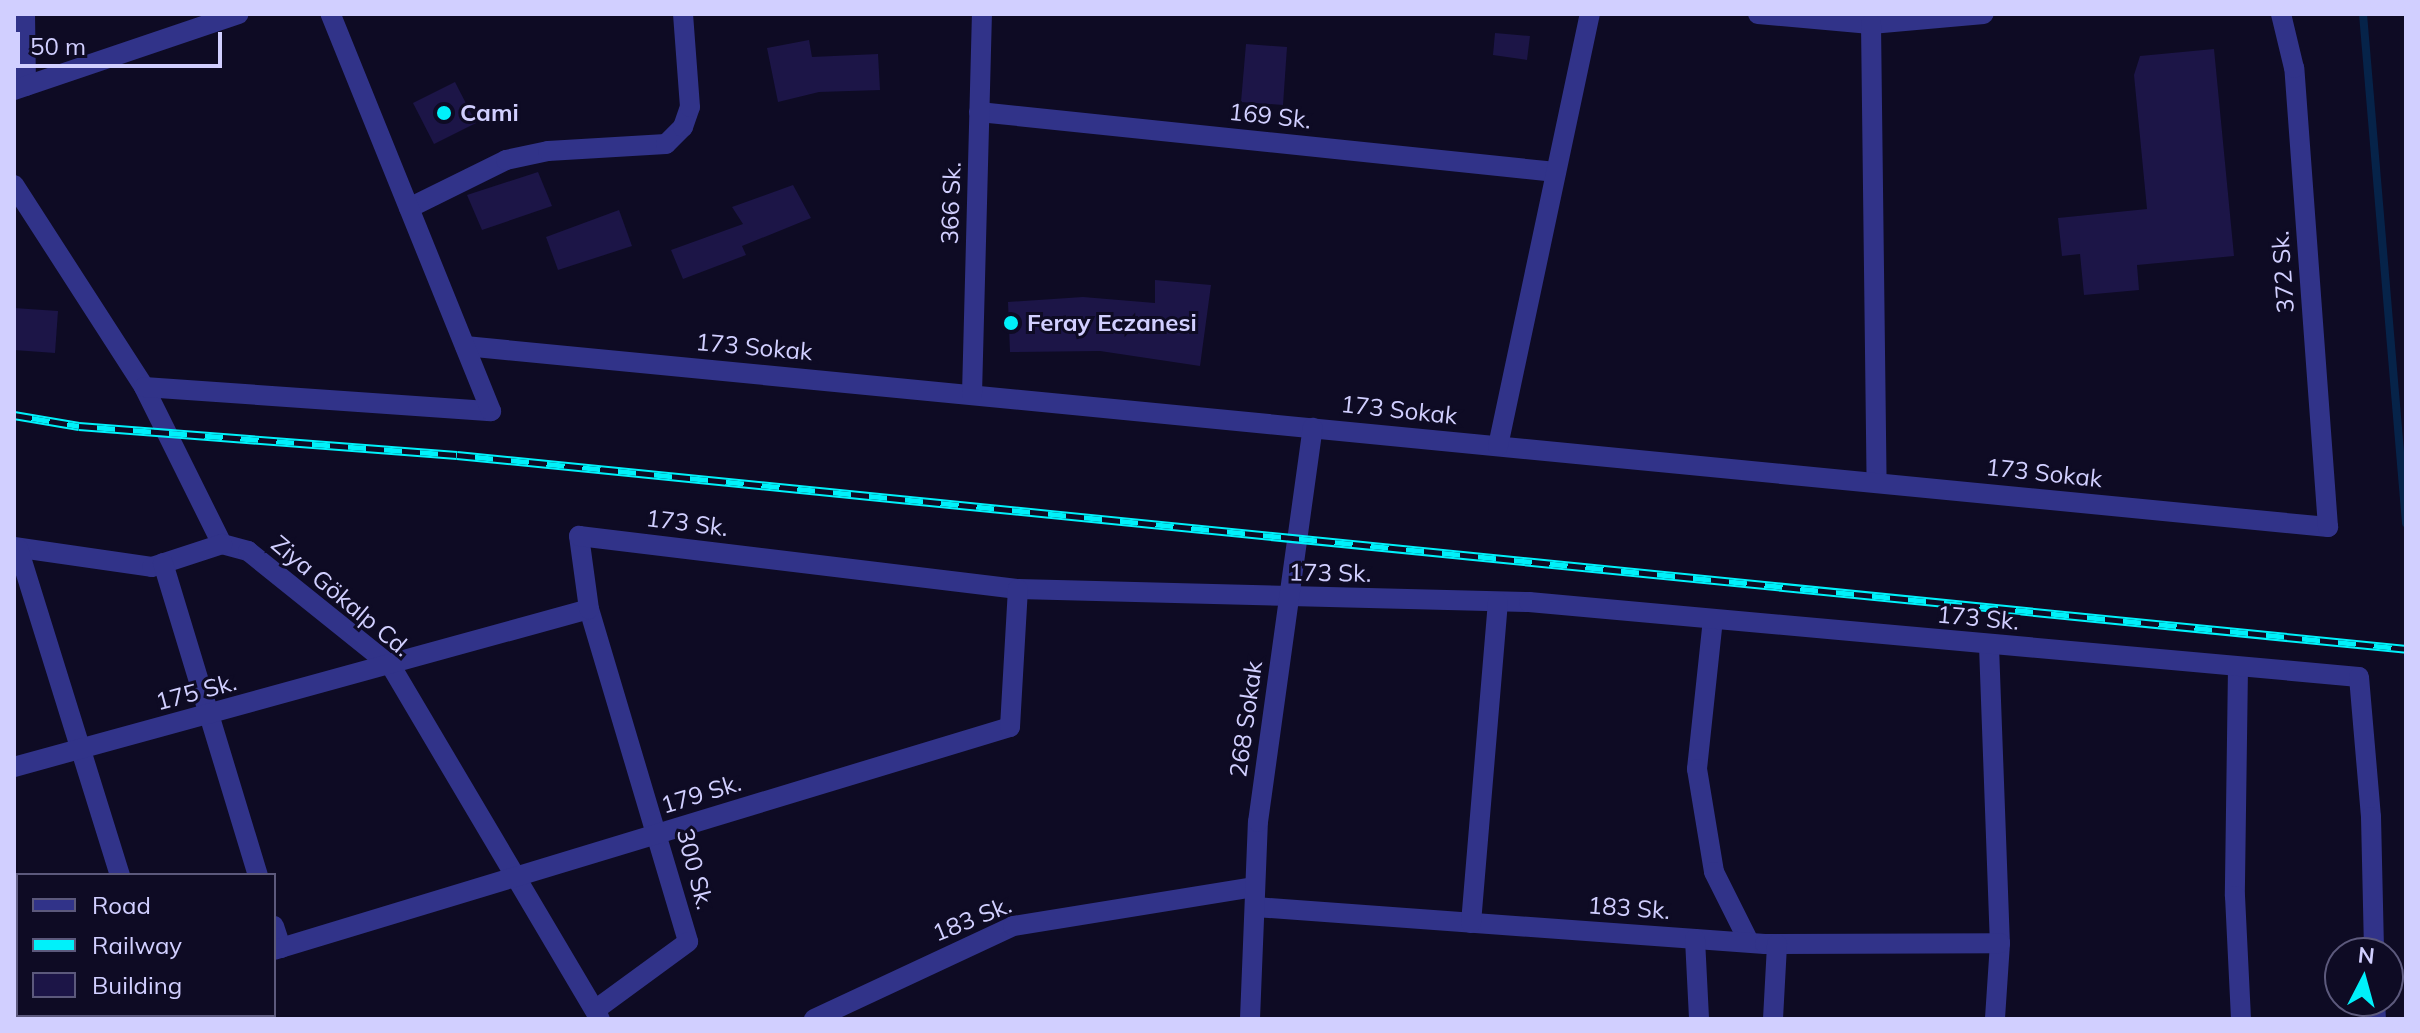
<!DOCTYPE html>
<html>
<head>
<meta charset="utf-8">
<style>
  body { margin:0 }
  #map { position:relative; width:2420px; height:1033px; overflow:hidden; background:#0e0b24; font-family:Mulish,sans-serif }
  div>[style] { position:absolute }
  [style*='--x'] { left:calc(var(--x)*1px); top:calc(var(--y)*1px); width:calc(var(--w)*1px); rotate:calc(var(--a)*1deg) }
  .stream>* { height:8px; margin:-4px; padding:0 4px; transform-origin:4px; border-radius:4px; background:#062349 }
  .building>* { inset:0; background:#1c1547 }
  .minor>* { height:20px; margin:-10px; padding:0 10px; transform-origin:10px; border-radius:10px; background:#313389 }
  .rail>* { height:9px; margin-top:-4.5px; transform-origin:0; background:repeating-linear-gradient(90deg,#0e0b24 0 18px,#00f1fa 0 36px); box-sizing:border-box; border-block:2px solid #00f1fa }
  .dots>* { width:22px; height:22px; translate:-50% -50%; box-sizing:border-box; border:4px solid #0e0b24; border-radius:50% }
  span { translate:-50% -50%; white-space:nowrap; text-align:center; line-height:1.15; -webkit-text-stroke:6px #0e0b24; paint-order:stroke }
  .poi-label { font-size:24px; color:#d1cfff; font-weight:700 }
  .left { translate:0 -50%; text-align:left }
  .street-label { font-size:24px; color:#d1cfff }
  .frame { position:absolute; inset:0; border:16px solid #d1cfff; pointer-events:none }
  .legend { position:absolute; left:16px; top:873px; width:260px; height:144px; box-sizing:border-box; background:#0e0b24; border:2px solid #5c597c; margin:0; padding:10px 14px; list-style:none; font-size:24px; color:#d1cfff }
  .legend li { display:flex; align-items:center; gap:16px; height:40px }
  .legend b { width:40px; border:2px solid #5c597c }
  .north { position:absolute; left:2324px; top:937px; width:80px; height:80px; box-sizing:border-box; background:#0e0b24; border:2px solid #5c597c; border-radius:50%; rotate:6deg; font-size:22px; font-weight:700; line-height:32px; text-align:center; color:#d1cfff }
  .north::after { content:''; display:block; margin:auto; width:28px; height:36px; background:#00f1fa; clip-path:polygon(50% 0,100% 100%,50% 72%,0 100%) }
  .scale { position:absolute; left:16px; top:32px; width:206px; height:36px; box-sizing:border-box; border:4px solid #d1cfff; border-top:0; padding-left:10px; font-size:24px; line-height:28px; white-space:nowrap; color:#d1cfff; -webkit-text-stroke:6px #0e0b24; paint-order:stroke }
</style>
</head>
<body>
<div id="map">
  <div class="stream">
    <i style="--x:2363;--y:14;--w:511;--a:85.17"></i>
  </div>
  <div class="building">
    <i style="clip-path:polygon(1495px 33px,1530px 36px,1527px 60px,1493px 55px)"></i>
    <i style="clip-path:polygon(809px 40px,812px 57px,878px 54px,880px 90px,819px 92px,778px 102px,767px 48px)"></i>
    <i style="clip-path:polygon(1246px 44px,1287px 47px,1283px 105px,1241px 102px)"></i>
    <i style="clip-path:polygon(2214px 49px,2234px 256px,2137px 265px,2139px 290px,2084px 295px,2080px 254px,2062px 256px,2058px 218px,2147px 209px,2134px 75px,2140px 56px)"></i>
    <i style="clip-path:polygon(455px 82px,476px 123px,434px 144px,413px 103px)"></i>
    <i style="clip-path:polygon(538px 172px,552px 206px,482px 230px,467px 195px)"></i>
    <i style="clip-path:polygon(793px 185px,811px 218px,742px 246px,746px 255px,683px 279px,671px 250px,743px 224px,732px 207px)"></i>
    <i style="clip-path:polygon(619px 210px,632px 246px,558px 270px,546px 237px)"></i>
    <i style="clip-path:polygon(1155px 280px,1211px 285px,1200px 366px,1100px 351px,1010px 352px,1008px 302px,1083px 297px,1155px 303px)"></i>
    <i style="clip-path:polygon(14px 308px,58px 311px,55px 353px,14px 350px)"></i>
  </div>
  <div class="minor">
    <i style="--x:25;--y:14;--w:72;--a:89.2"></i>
    <i style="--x:1758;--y:14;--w:113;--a:5.1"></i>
    <i style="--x:1871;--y:24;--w:113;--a:-5.1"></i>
    <i style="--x:1871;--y:24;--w:459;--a:89.3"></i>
    <i style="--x:14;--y:90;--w:237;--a:-18.7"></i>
    <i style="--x:979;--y:112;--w:580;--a:5.94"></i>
    <i style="--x:14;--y:185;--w:240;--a:57.2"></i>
    <i style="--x:144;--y:387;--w:175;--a:63.6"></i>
    <i style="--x:222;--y:544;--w:27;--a:15"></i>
    <i style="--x:248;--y:551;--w:184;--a:38.8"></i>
    <i style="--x:391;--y:666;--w:410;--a:59.4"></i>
    <i style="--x:409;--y:208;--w:108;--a:-26.3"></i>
    <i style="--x:506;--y:160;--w:43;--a:-12.1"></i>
    <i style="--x:548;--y:151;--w:118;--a:-3.4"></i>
    <i style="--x:666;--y:144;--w:24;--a:-45"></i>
    <i style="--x:683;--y:127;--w:21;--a:-71"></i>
    <i style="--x:690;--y:107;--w:93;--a:-94.3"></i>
    <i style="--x:465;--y:346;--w:1872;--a:5.55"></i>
    <i style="--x:2328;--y:527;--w:460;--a:-94.2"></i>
    <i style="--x:2294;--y:68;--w:56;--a:-103.5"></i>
    <i style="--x:144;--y:387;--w:348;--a:4"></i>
    <i style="--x:491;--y:411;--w:428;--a:-112"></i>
    <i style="--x:972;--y:394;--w:380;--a:-88.5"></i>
    <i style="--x:1498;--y:446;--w:442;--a:-78"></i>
    <i style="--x:14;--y:547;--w:139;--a:8.2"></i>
    <i style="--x:152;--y:567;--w:74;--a:-18.2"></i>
    <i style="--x:18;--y:548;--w:343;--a:72.7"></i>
    <i style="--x:163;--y:563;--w:326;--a:73.1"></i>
    <i style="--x:589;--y:609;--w:347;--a:73.4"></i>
    <i style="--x:688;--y:942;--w:115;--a:143.8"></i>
    <i style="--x:1713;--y:619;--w:151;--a:96.1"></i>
    <i style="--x:1697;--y:769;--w:104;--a:80.6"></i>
    <i style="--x:1714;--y:872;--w:78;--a:63.4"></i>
    <i style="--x:1989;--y:646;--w:297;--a:87.9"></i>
    <i style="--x:2000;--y:943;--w:76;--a:93.8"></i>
    <i style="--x:2238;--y:667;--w:229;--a:90.8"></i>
    <i style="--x:2235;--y:896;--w:123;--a:87.2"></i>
    <i style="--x:14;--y:767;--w:596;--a:-15.36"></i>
    <i style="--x:589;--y:609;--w:74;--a:-97.8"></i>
    <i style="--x:579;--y:536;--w:442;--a:6.9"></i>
    <i style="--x:1018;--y:589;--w:511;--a:1.46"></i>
    <i style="--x:1529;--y:602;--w:833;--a:5.16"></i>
    <i style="--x:2359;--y:677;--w:141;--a:85.1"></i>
    <i style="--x:2371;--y:817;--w:136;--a:88.7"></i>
    <i style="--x:1255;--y:907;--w:511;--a:4.15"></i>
    <i style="--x:1765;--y:944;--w:235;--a:-0.2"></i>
    <i style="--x:1471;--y:923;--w:322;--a:-85.2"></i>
    <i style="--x:274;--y:926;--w:23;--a:72"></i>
    <i style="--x:1695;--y:939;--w:80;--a:87.1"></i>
    <i style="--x:274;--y:950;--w:769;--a:-16.86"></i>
    <i style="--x:1010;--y:727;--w:138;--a:-86.7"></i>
    <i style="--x:2375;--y:1001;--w:18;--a:87"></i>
    <i style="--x:156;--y:1015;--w:4;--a:76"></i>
    <i style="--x:45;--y:1019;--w:15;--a:-16"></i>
    <i style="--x:814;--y:1019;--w:220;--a:-25"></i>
    <i style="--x:1013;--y:926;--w:245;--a:-9.2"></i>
    <i style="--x:1250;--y:1019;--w:197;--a:-87.7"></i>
    <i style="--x:1258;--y:822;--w:398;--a:-82.1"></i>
    <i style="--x:1773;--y:1019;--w:75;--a:-86.9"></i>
  </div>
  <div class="rail">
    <i style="--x:14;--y:415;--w:66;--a:9.6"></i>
    <i style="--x:79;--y:426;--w:379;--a:4.4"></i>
    <i style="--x:457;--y:455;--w:1959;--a:5.68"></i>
  </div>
  <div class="dots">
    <i style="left:444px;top:113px;background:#00f1fa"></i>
    <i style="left:1011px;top:323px;background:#00f1fa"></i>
  </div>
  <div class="poi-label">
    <span class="left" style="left:460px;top:113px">Cami</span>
    <span class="left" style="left:1027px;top:323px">Feray Eczanesi</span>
  </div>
  <div class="street-label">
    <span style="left:1270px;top:116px;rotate:6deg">169 Sk.</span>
    <span style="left:951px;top:203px;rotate:-88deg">366 Sk.</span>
    <span style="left:2283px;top:272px;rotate:-94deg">372 Sk.</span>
    <span style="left:754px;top:347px;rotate:5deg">173 Sokak</span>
    <span style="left:1399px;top:410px;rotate:6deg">173 Sokak</span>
    <span style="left:2044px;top:473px;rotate:6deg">173 Sokak</span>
    <span style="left:687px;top:523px;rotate:7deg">173 Sk.</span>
    <span style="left:1330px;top:573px;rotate:1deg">173 Sk.</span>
    <span style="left:341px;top:596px;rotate:40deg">Ziya Gökalp Cd.</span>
    <span style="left:1978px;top:618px;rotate:5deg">173 Sk.</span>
    <span style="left:196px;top:692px;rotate:-15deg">175 Sk.</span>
    <span style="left:1246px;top:719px;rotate:-82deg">268 Sokak</span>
    <span style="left:701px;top:794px;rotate:-17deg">179 Sk.</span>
    <span style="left:695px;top:869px;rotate:75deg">300 Sk.</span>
    <span style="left:1629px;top:908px;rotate:4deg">183 Sk.</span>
    <span style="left:972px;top:919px;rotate:-22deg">183 Sk.</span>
  </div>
  <div class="frame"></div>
  <ul class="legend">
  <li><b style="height:10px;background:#313389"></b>Road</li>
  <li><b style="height:10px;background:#00f1fa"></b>Railway</li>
  <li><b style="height:22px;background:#1c1547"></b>Building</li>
  </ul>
  <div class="north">N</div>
  <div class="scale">50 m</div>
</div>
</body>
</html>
